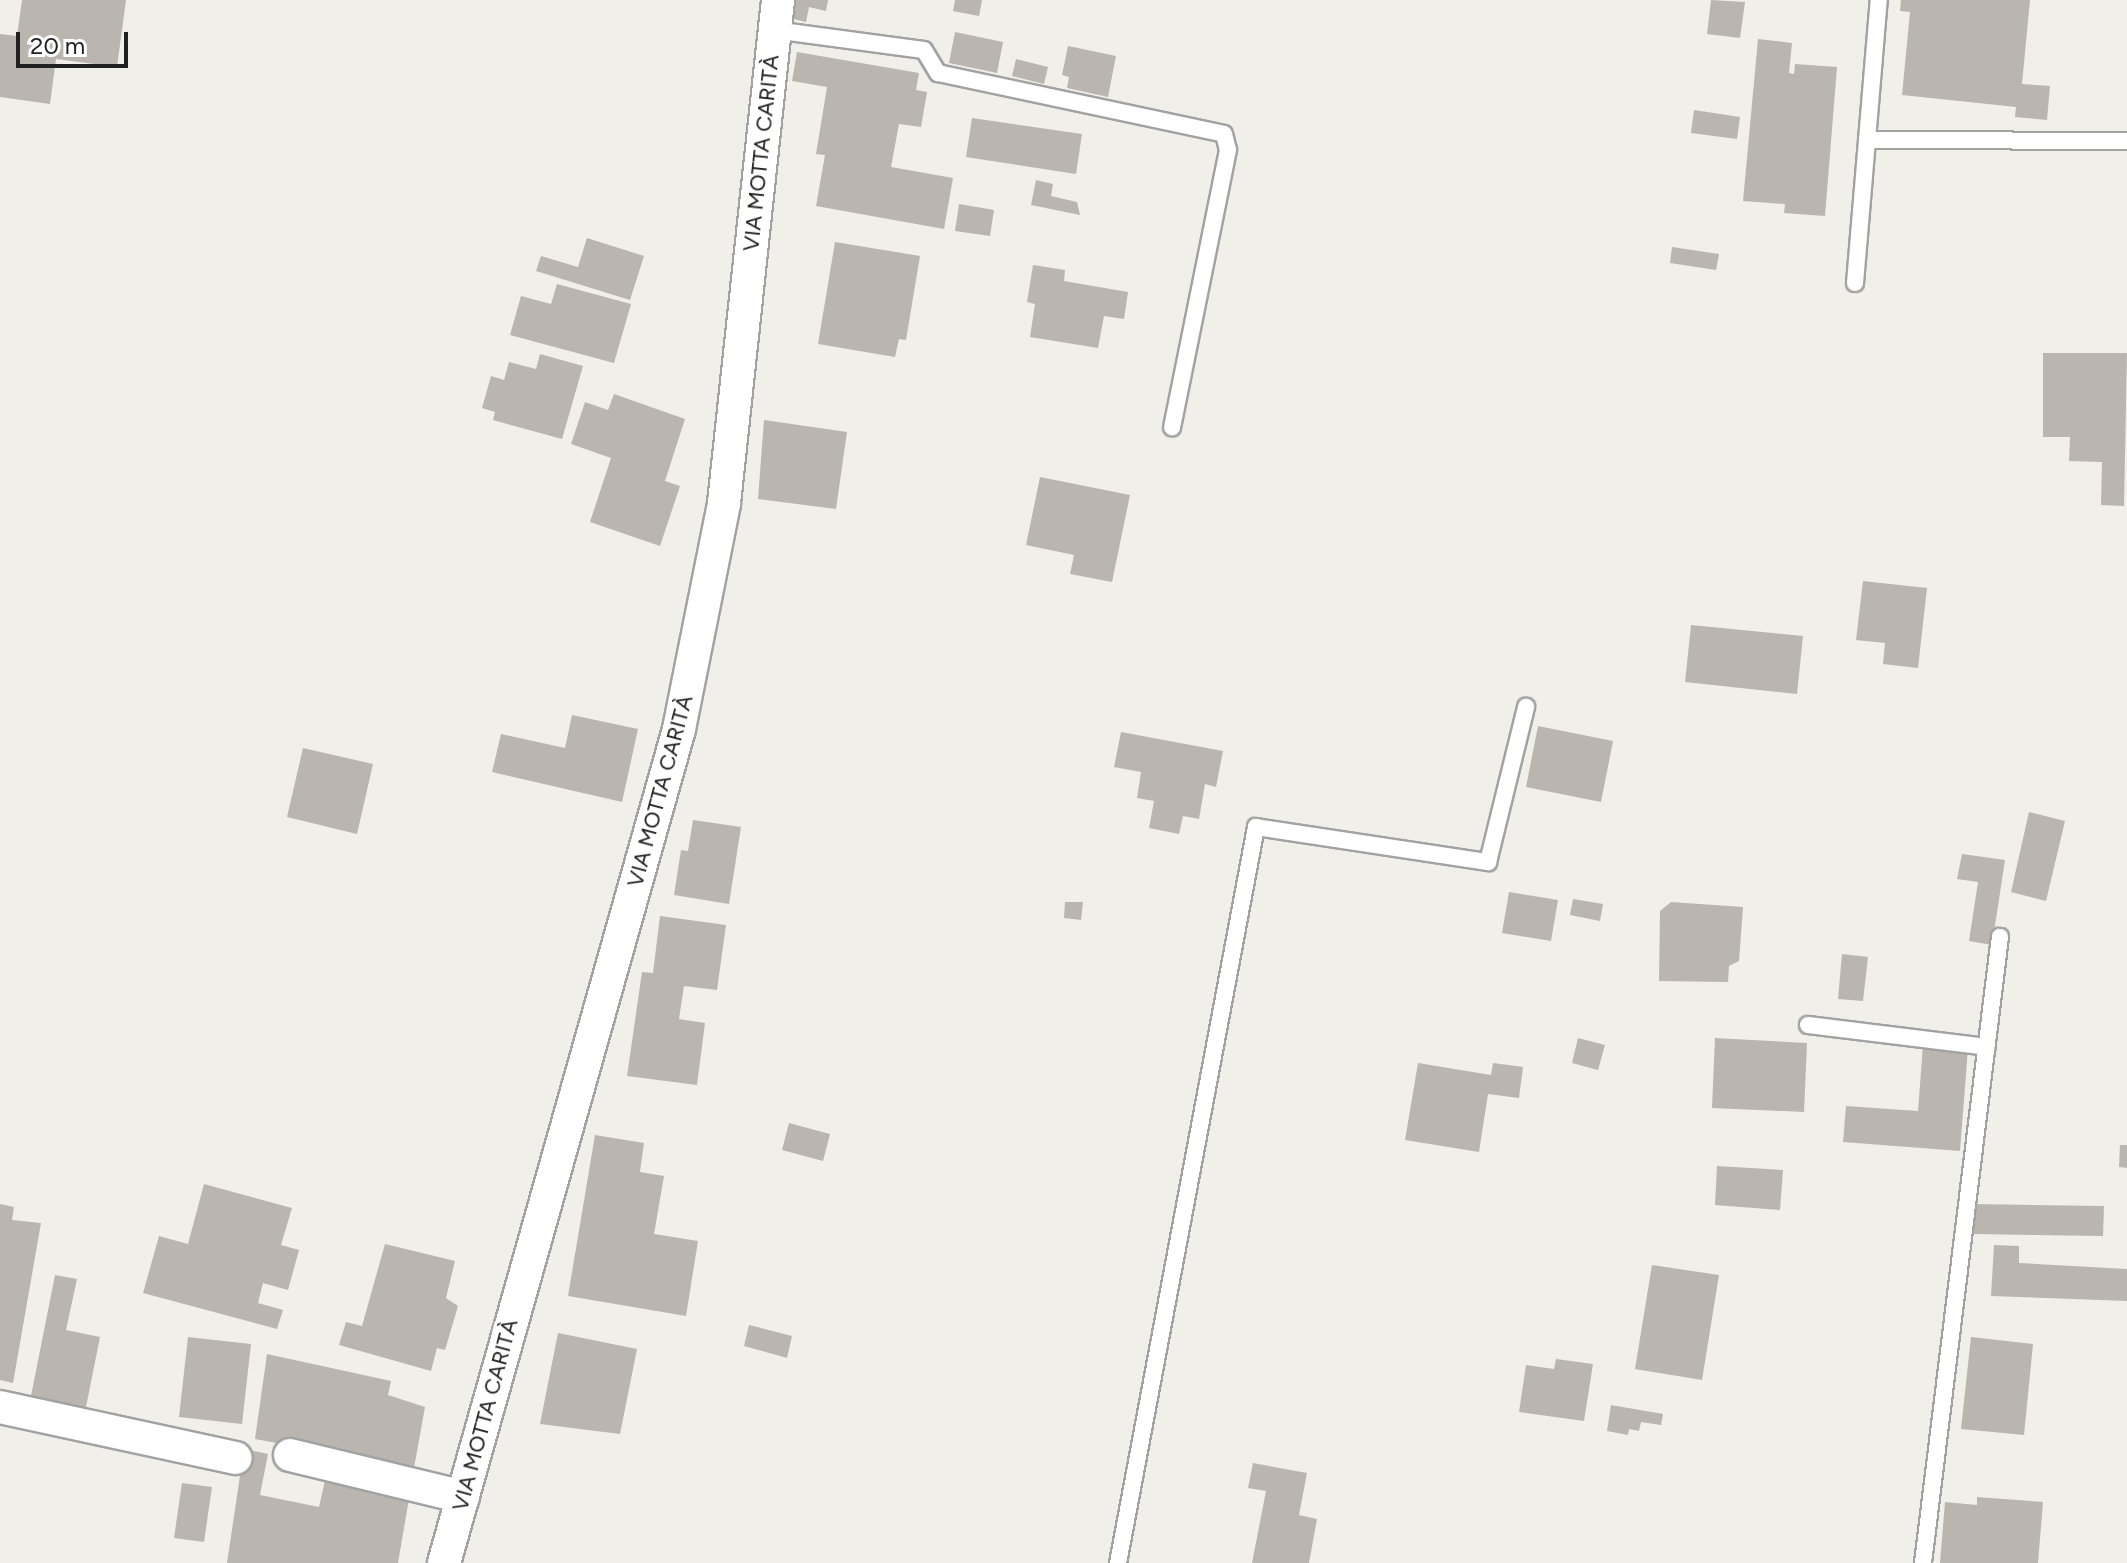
<!DOCTYPE html>
<html>
<head>
<meta charset="utf-8">
<style>
  body { margin:0 }
  #map { position:relative; width:2127px; height:1563px; overflow:hidden; background:#f1efe9; font-family:Figtree,sans-serif }
  div>[style] { position:absolute }
  [style*='--x'] { left:calc(var(--x)*1px); top:calc(var(--y)*1px); width:calc(var(--w)*1px); rotate:calc(var(--a)*1deg) }
  .building>* { inset:0; background:#bab5af }
  .roads { filter:drop-shadow(2px 0 #a2a2a2) drop-shadow(-2px 0 #a2a2a2) drop-shadow(0 2px #a2a2a2) drop-shadow(0 -2px #a2a2a2) }
  .lane>* { height:16px; margin:-8px; padding:0 8px; transform-origin:8px; border-radius:8px; background:#fff }
  .street>* { height:32px; margin:-16px; padding:0 16px; transform-origin:16px; border-radius:16px; background:#fff }
  span { translate:-50% -50%; white-space:nowrap; text-align:center; line-height:1.15; -webkit-text-stroke:6px #fff; paint-order:stroke }
  .street-label { font-size:22px; color:#212121 }
  .scale { position:absolute; left:16px; top:32px; width:112px; height:36px; box-sizing:border-box; border:4px solid #212121; border-top:0; padding-left:10px; font-size:24px; line-height:28px; white-space:nowrap; color:#212121; -webkit-text-stroke:6px #fff; paint-order:stroke }
</style>
</head>
<body>
<div id="map">
  <div class="building">
    <i style="clip-path:polygon(22px 0,126px 0,117px 67px,56px 59px,50px 104px,0 97px,0 34px,17px 36px)"></i>
    <i style="clip-path:polygon(793px 0,828px 0,826px 11px,809px 7px,806px 22px,789px 18px)"></i>
    <i style="clip-path:polygon(955px 0,982px 0,979px 16px,953px 11px)"></i>
    <i style="clip-path:polygon(1711px 0,1745px 2px,1740px 38px,1707px 34px)"></i>
    <i style="clip-path:polygon(1901px 0,2030px 0,2022px 84px,2050px 86px,2047px 120px,2015px 117px,2016px 107px,1902px 95px,1910px 12px,1900px 11px)"></i>
    <i style="clip-path:polygon(955px 32px,1003px 42px,997px 73px,949px 63px)"></i>
    <i style="clip-path:polygon(1758px 39px,1792px 43px,1789px 73px,1794px 74px,1795px 64px,1837px 67px,1825px 216px,1784px 213px,1785px 204px,1743px 201px)"></i>
    <i style="clip-path:polygon(1068px 46px,1116px 56px,1108px 97px,1067px 88px,1069px 77px,1062px 75px)"></i>
    <i style="clip-path:polygon(797px 52px,919px 73px,916px 90px,927px 92px,921px 127px,899px 124px,891px 167px,953px 178px,944px 229px,816px 206px,825px 155px,816px 154px,827px 87px,792px 81px)"></i>
    <i style="clip-path:polygon(1016px 59px,1048px 67px,1044px 84px,1012px 76px)"></i>
    <i style="clip-path:polygon(1694px 110px,1740px 117px,1737px 139px,1691px 133px)"></i>
    <i style="clip-path:polygon(972px 118px,1082px 134px,1076px 174px,966px 157px)"></i>
    <i style="clip-path:polygon(1036px 180px,1053px 184px,1051px 196px,1077px 202px,1080px 215px,1031px 205px)"></i>
    <i style="clip-path:polygon(959px 204px,994px 210px,990px 236px,955px 231px)"></i>
    <i style="clip-path:polygon(587px 238px,644px 256px,630px 300px,536px 271px,541px 256px,578px 267px)"></i>
    <i style="clip-path:polygon(835px 242px,920px 256px,906px 340px,899px 339px,895px 357px,818px 344px)"></i>
    <i style="clip-path:polygon(1672px 247px,1719px 254px,1716px 270px,1670px 263px)"></i>
    <i style="clip-path:polygon(1033px 265px,1065px 270px,1064px 281px,1128px 292px,1124px 319px,1104px 316px,1098px 348px,1030px 337px,1035px 304px,1027px 302px)"></i>
    <i style="clip-path:polygon(557px 284px,631px 304px,614px 363px,510px 335px,521px 296px,551px 304px)"></i>
    <i style="clip-path:polygon(2043px 353px,2127px 353px,2124px 506px,2101px 505px,2102px 462px,2069px 461px,2070px 437px,2043px 437px)"></i>
    <i style="clip-path:polygon(540px 354px,583px 366px,562px 439px,493px 420px,495px 412px,482px 408px,491px 376px,504px 380px,509px 362px,536px 369px)"></i>
    <i style="clip-path:polygon(614px 394px,685px 419px,665px 481px,680px 486px,660px 546px,590px 522px,611px 458px,571px 444px,585px 402px,608px 410px)"></i>
    <i style="clip-path:polygon(764px 420px,847px 432px,836px 509px,758px 499px)"></i>
    <i style="clip-path:polygon(1040px 477px,1130px 495px,1112px 582px,1070px 574px,1074px 555px,1026px 545px)"></i>
    <i style="clip-path:polygon(1863px 581px,1927px 588px,1918px 668px,1883px 664px,1885px 643px,1856px 640px)"></i>
    <i style="clip-path:polygon(1691px 625px,1803px 636px,1797px 694px,1685px 682px)"></i>
    <i style="clip-path:polygon(572px 715px,638px 729px,622px 802px,492px 772px,501px 734px,565px 748px)"></i>
    <i style="clip-path:polygon(1538px 726px,1613px 741px,1601px 802px,1526px 787px)"></i>
    <i style="clip-path:polygon(1121px 732px,1223px 751px,1216px 787px,1205px 784px,1199px 819px,1183px 816px,1179px 834px,1149px 828px,1154px 801px,1137px 798px,1141px 772px,1114px 767px)"></i>
    <i style="clip-path:polygon(303px 748px,373px 764px,357px 834px,287px 817px)"></i>
    <i style="clip-path:polygon(2029px 812px,2065px 821px,2046px 901px,2011px 892px)"></i>
    <i style="clip-path:polygon(693px 820px,741px 827px,729px 904px,674px 895px,681px 850px,688px 851px)"></i>
    <i style="clip-path:polygon(1962px 854px,2005px 860px,1992px 945px,1969px 941px,1978px 882px,1957px 879px)"></i>
    <i style="clip-path:polygon(1509px 892px,1558px 900px,1551px 941px,1502px 933px)"></i>
    <i style="clip-path:polygon(1573px 899px,1603px 904px,1600px 921px,1570px 915px)"></i>
    <i style="clip-path:polygon(1065px 902px,1083px 902px,1081px 920px,1064px 918px)"></i>
    <i style="clip-path:polygon(1671px 902px,1743px 907px,1739px 961px,1729px 966px,1728px 982px,1659px 981px,1660px 911px)"></i>
    <i style="clip-path:polygon(660px 916px,726px 925px,717px 990px,684px 986px,679px 1019px,705px 1023px,697px 1085px,627px 1076px,642px 972px,653px 973px)"></i>
    <i style="clip-path:polygon(1842px 954px,1868px 957px,1863px 1001px,1838px 999px)"></i>
    <i style="clip-path:polygon(1578px 1038px,1605px 1045px,1598px 1070px,1572px 1063px)"></i>
    <i style="clip-path:polygon(1715px 1038px,1807px 1043px,1804px 1112px,1712px 1108px)"></i>
    <i style="clip-path:polygon(1923px 1045px,1968px 1048px,1960px 1151px,1843px 1142px,1846px 1106px,1918px 1111px)"></i>
    <i style="clip-path:polygon(1418px 1063px,1491px 1075px,1493px 1063px,1523px 1067px,1519px 1098px,1488px 1094px,1479px 1152px,1405px 1140px)"></i>
    <i style="clip-path:polygon(789px 1123px,830px 1134px,823px 1161px,782px 1150px)"></i>
    <i style="clip-path:polygon(595px 1135px,644px 1143px,640px 1172px,664px 1176px,654px 1234px,698px 1241px,686px 1316px,568px 1296px)"></i>
    <i style="clip-path:polygon(2120px 1145px,2127px 1145px,2127px 1168px,2119px 1167px)"></i>
    <i style="clip-path:polygon(1717px 1166px,1783px 1170px,1780px 1210px,1715px 1205px)"></i>
    <i style="clip-path:polygon(204px 1184px,292px 1208px,281px 1245px,299px 1250px,288px 1290px,263px 1283px,258px 1303px,283px 1310px,277px 1329px,143px 1293px,159px 1236px,188px 1244px)"></i>
    <i style="clip-path:polygon(0 1204px,14px 1207px,12px 1220px,41px 1223px,13px 1383px,0 1380px)"></i>
    <i style="clip-path:polygon(1973px 1204px,2104px 1206px,2103px 1236px,1973px 1234px)"></i>
    <i style="clip-path:polygon(385px 1244px,455px 1261px,446px 1298px,458px 1306px,445px 1350px,437px 1348px,431px 1371px,339px 1345px,346px 1322px,362px 1326px)"></i>
    <i style="clip-path:polygon(1994px 1245px,2019px 1246px,2019px 1263px,2127px 1269px,2127px 1301px,1991px 1296px)"></i>
    <i style="clip-path:polygon(1652px 1265px,1719px 1275px,1702px 1380px,1635px 1369px)"></i>
    <i style="clip-path:polygon(55px 1275px,77px 1279px,66px 1330px,100px 1337px,85px 1412px,30px 1401px)"></i>
    <i style="clip-path:polygon(749px 1325px,792px 1336px,787px 1358px,744px 1346px)"></i>
    <i style="clip-path:polygon(558px 1333px,637px 1349px,620px 1434px,540px 1424px)"></i>
    <i style="clip-path:polygon(188px 1337px,251px 1344px,242px 1424px,179px 1417px)"></i>
    <i style="clip-path:polygon(1971px 1337px,2033px 1344px,2024px 1435px,1961px 1429px)"></i>
    <i style="clip-path:polygon(267px 1354px,391px 1381px,388px 1395px,425px 1407px,414px 1468px,255px 1439px)"></i>
    <i style="clip-path:polygon(1556px 1359px,1593px 1364px,1584px 1421px,1519px 1412px,1526px 1365px,1554px 1369px)"></i>
    <i style="clip-path:polygon(1611px 1405px,1663px 1414px,1661px 1425px,1641px 1422px,1639px 1431px,1629px 1429px,1628px 1435px,1607px 1431px)"></i>
    <i style="clip-path:polygon(244px 1449px,268px 1454px,260px 1495px,319px 1507px,326px 1476px,410px 1493px,398px 1563px,227px 1563px)"></i>
    <i style="clip-path:polygon(1253px 1463px,1307px 1473px,1299px 1515px,1317px 1519px,1309px 1563px,1252px 1563px,1266px 1491px,1248px 1488px)"></i>
    <i style="clip-path:polygon(182px 1483px,212px 1487px,204px 1542px,174px 1538px)"></i>
    <i style="clip-path:polygon(1977px 1497px,2043px 1502px,2038px 1563px,1940px 1563px,1945px 1502px,1977px 1505px)"></i>
  </div>
  <div class="roads">
    <div class="lane">
      <i style="--x:774;--y:30;--w:151;--a:7.6"></i>
      <i style="--x:924;--y:50;--w:27;--a:59"></i>
      <i style="--x:938;--y:73;--w:292;--a:12"></i>
      <i style="--x:1224;--y:134;--w:16;--a:76"></i>
      <i style="--x:1228;--y:150;--w:283;--a:101.4"></i>
      <i style="--x:1867;--y:140;--w:260;--a:0.2"></i>
      <i style="--x:1855;--y:283;--w:284;--a:-85.2"></i>
      <i style="--x:1808;--y:1025;--w:180;--a:7"></i>
      <i style="--x:1118;--y:1563;--w:749;--a:-79.38"></i>
      <i style="--x:1256;--y:827;--w:235;--a:8.6"></i>
      <i style="--x:1488;--y:862;--w:160;--a:-76.2"></i>
      <i style="--x:1923;--y:1563;--w:631;--a:-82.99"></i>
    </div>
    <div class="street">
      <i style="--x:0;--y:1407;--w:241;--a:12.2"></i>
      <i style="--x:290;--y:1455;--w:178;--a:13.6"></i>
      <i style="--x:444;--y:1563;--w:866;--a:-74.26"></i>
      <i style="--x:679;--y:729;--w:230;--a:-78.7"></i>
      <i style="--x:724;--y:503;--w:506;--a:-83.87"></i>
    </div>
  </div>
  <div class="street-label">
    <span style="left:761px;top:153px;rotate:-84deg">VIA MOTTA CARITÀ</span>
    <span style="left:660px;top:791px;rotate:-75deg">VIA MOTTA CARITÀ</span>
    <span style="left:485px;top:1415px;rotate:-75deg">VIA MOTTA CARITÀ</span>
  </div>
  <div class="scale">20 m</div>
</div>
</body>
</html>
